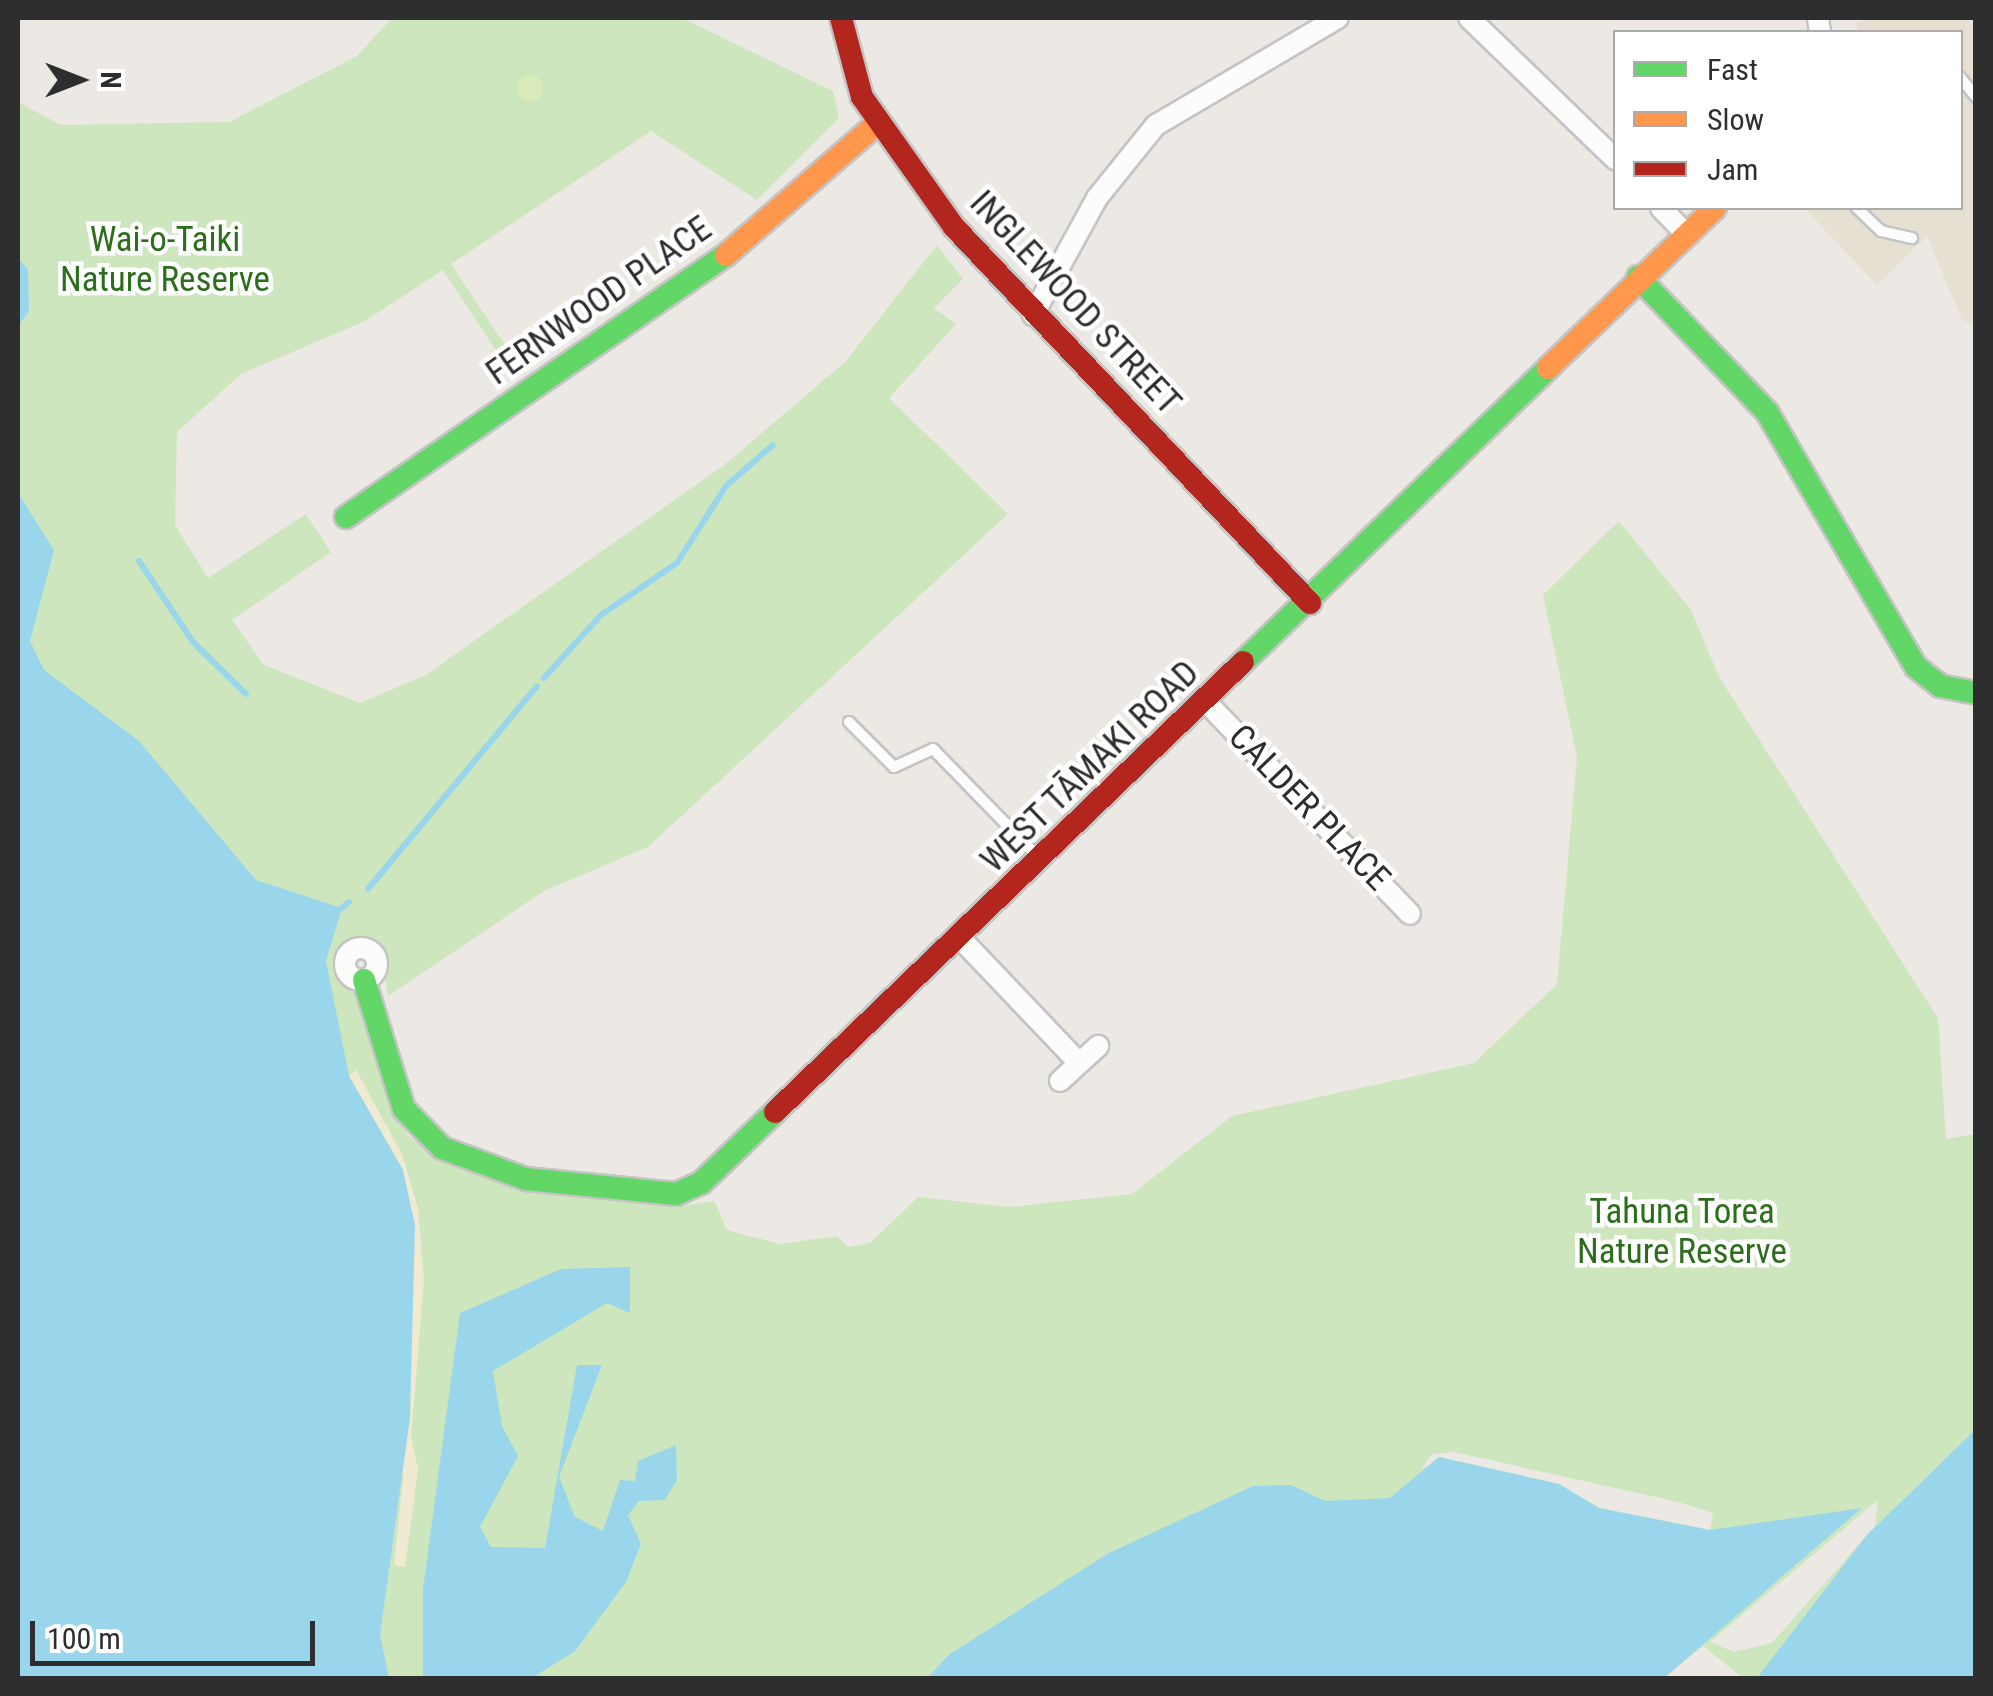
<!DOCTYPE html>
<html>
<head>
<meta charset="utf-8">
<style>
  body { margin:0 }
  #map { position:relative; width:1993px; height:1696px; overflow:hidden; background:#ece8e4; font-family:"Roboto Condensed",sans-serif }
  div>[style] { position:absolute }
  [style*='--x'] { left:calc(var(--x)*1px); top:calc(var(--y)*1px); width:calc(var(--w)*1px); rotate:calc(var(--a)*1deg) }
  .education>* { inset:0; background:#e6e0d3 }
  .green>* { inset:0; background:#cee6be }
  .sand>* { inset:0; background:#f0ead3 }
  .pitch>* { inset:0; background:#d9eabb }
  .round { border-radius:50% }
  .water>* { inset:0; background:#99d6ec }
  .stream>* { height:6px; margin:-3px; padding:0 3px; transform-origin:3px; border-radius:3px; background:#99d6ec }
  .roads { filter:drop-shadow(2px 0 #c5c4c5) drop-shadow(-2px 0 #c5c4c5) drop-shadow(0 2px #c5c4c5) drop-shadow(0 -2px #c5c4c5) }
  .lane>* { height:10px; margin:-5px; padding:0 5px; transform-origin:5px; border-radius:5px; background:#fcfcfb }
  .street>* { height:20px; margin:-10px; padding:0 10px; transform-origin:10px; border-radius:10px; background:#fcfcfb }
  .street>.ring { margin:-10px; padding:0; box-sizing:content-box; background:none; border:20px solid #fcfcfb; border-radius:50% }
  .fast>* { height:22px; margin:-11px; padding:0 11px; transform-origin:11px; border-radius:11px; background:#63d668 }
  .slow>* { height:22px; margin:-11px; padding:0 11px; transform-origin:11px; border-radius:11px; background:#ff974d }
  .jam>* { height:22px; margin:-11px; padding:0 11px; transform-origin:11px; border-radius:11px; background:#b3261e }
  span { translate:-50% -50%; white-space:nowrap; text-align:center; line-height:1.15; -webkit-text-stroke:9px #fff; paint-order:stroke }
  .park-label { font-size:35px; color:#2c6e1b }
  .street-label { font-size:35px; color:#2e2e2e }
  .frame { position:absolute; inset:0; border:20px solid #2e2e2e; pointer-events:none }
  .legend { position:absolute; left:1613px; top:30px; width:350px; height:180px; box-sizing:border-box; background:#fff; border:2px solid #ababab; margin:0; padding:12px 18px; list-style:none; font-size:30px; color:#2e2e2e }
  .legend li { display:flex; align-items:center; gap:20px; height:50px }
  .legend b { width:50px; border:2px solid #ababab }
  .north { position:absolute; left:30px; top:30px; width:100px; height:100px; -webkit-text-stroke:8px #fff; paint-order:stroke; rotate:90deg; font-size:28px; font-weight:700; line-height:40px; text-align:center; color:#2e2e2e }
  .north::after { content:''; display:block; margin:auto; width:35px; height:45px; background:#2e2e2e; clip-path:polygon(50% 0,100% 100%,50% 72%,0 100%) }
  .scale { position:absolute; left:30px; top:1621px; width:285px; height:45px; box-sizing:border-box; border:5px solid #2e2e2e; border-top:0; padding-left:12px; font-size:30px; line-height:35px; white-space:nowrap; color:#2e2e2e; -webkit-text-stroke:8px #fff; paint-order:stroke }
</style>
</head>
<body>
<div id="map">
  <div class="education">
    <i style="clip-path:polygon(1869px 18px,1964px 18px,1975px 25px,1975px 324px,1962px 320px,1927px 236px,1877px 285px,1804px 208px,1960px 208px,1960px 32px,1859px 32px,1855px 23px)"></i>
  </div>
  <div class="green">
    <i style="clip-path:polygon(evenodd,392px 18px,682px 18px,833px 91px,839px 118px,757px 200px,651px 131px,451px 264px,523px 372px,514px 378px,443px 270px,365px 321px,241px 374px,177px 432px,175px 525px,208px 578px,306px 514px,331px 552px,232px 620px,264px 665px,360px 703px,424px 676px,723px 466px,846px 361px,937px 245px,963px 279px,934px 308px,956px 324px,889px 398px,1008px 514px,648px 847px,544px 891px,388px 996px,379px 943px,365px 937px,338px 950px,341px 983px,356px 994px,391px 1110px,409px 1136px,439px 1160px,510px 1187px,674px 1207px,714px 1201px,727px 1230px,780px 1244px,837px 1236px,848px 1247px,870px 1243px,918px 1197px,1009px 1207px,1132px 1194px,1232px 1116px,1474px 1063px,1557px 984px,1577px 757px,1543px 595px,1619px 521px,1691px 610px,1719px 677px,1938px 1018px,1946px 1139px,1975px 1134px,1975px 1430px,1775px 1678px,1743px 1678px,1703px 1646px,1664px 1678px,18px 1678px,18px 102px,61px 125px,229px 122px,357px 56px,392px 18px,1454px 1452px,1678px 1502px,1713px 1513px,1710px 1530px,1600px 1508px,1559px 1484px,1439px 1457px,1420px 1471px,1432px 1454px,1454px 1452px,392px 18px,1878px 1500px,1875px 1526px,1772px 1643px,1734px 1652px,1710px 1642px,1878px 1500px)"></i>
  </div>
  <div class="sand">
    <i style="clip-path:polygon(356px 1070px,402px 1154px,418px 1208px,424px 1280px,411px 1436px,418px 1469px,405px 1567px,394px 1565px,403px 1480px,403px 1170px,349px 1076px)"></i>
  </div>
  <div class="pitch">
    <i class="round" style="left:517px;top:75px;width:26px;height:26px"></i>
  </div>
  <div class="water">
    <i style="clip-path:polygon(18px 259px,28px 269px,29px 311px,18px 326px)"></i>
    <i style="clip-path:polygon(18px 493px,54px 550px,30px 641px,44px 670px,139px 741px,256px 880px,342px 908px,326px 961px,349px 1076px,403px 1170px,415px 1225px,410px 1418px,380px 1635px,389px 1678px,18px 1678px)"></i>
    <i style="clip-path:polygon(630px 1267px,630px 1313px,607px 1303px,493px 1371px,502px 1426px,518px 1456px,480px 1527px,491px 1547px,545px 1548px,577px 1365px,602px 1365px,559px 1477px,575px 1517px,603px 1531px,620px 1480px,635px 1481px,638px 1461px,676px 1445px,677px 1480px,665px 1500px,639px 1501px,628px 1515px,641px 1544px,626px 1582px,575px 1651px,532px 1678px,423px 1678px,423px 1589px,460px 1313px,561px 1269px)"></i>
    <i style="clip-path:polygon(1975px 1430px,1975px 1678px,1757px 1678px,1866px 1536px)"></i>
    <i style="clip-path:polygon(1439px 1457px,1559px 1484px,1599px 1508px,1710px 1530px,1862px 1508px,1664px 1678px,927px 1678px,950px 1654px,1107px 1554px,1253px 1486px,1291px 1485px,1325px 1501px,1390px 1498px)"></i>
  </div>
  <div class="stream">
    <i style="--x:139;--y:561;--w:97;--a:56.3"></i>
    <i style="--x:193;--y:642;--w:74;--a:44.5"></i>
    <i style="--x:544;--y:678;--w:85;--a:-47.9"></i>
    <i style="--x:601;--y:615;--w:92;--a:-34.4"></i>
    <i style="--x:677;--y:563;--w:91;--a:-57.5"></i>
    <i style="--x:726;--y:486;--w:62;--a:-41.1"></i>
    <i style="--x:368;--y:889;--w:264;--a:-50.2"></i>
    <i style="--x:342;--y:908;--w:9;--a:-41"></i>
  </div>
  <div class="roads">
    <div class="lane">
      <i style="--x:1960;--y:77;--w:26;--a:51"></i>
      <i style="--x:1857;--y:208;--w:33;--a:44"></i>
      <i style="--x:1881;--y:231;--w:32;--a:13"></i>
      <i style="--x:849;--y:722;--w:64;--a:45"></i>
      <i style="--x:894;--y:767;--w:43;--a:-24.8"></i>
      <i style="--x:933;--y:749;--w:151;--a:45.8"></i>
    </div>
    <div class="street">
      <i style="--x:1469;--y:18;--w:204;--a:44"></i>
      <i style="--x:1818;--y:18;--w:14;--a:82"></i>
      <i style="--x:1661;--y:208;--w:36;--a:46"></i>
      <i style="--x:1033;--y:315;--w:133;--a:-61.3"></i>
      <i style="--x:1097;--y:198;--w:94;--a:-51.1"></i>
      <i style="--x:1156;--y:125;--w:211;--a:-30.5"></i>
      <i style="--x:1206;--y:702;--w:294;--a:46.1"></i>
      <i style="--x:961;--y:939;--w:171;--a:46.4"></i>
      <i class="ring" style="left:345px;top:948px;width:12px;height:12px"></i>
      <i style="--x:1060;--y:1081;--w:52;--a:-42.6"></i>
    </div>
    <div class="fast">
      <i style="--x:1638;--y:277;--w:187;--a:46.3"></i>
      <i style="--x:1767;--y:412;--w:295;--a:59.7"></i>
      <i style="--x:1916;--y:667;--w:31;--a:38"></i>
      <i style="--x:1940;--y:686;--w:37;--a:11"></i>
      <i style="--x:346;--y:517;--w:462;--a:-34.6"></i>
      <i style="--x:1243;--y:662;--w:424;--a:-43.9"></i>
      <i style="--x:364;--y:980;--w:135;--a:72.8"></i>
      <i style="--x:404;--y:1109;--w:54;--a:45.7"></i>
      <i style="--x:442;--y:1148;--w:90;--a:20.3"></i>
      <i style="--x:526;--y:1179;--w:151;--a:5.7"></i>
      <i style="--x:676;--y:1194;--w:27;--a:-24"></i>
      <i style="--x:701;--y:1183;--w:103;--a:-43.8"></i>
    </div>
    <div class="slow">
      <i style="--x:726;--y:255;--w:201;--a:-41"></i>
      <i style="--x:1548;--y:368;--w:231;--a:-43.8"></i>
    </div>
    <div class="jam">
      <i style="--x:841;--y:18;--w:82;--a:75.1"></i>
      <i style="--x:862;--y:97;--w:159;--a:54.7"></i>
      <i style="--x:954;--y:227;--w:518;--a:46.57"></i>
      <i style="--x:775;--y:1112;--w:649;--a:-43.88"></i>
    </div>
  </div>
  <div class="park-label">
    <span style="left:165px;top:260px">Wai-o-Taiki<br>Nature Reserve</span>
    <span style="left:1682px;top:1232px">Tahuna Torea<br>Nature Reserve</span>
  </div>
  <div class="street-label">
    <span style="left:599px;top:301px;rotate:-35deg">FERNWOOD PLACE</span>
    <span style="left:1075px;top:303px;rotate:47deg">INGLEWOOD STREET</span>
    <span style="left:1090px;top:767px;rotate:-44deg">WEST TĀMAKI ROAD</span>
    <span style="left:1309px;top:808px;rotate:46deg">CALDER PLACE</span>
  </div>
  <div class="frame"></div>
  <ul class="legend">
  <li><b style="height:12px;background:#63d668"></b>Fast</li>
  <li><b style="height:12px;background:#ff974d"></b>Slow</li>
  <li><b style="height:12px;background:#b3261e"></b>Jam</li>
  </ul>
  <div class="north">N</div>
  <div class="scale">100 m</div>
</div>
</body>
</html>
